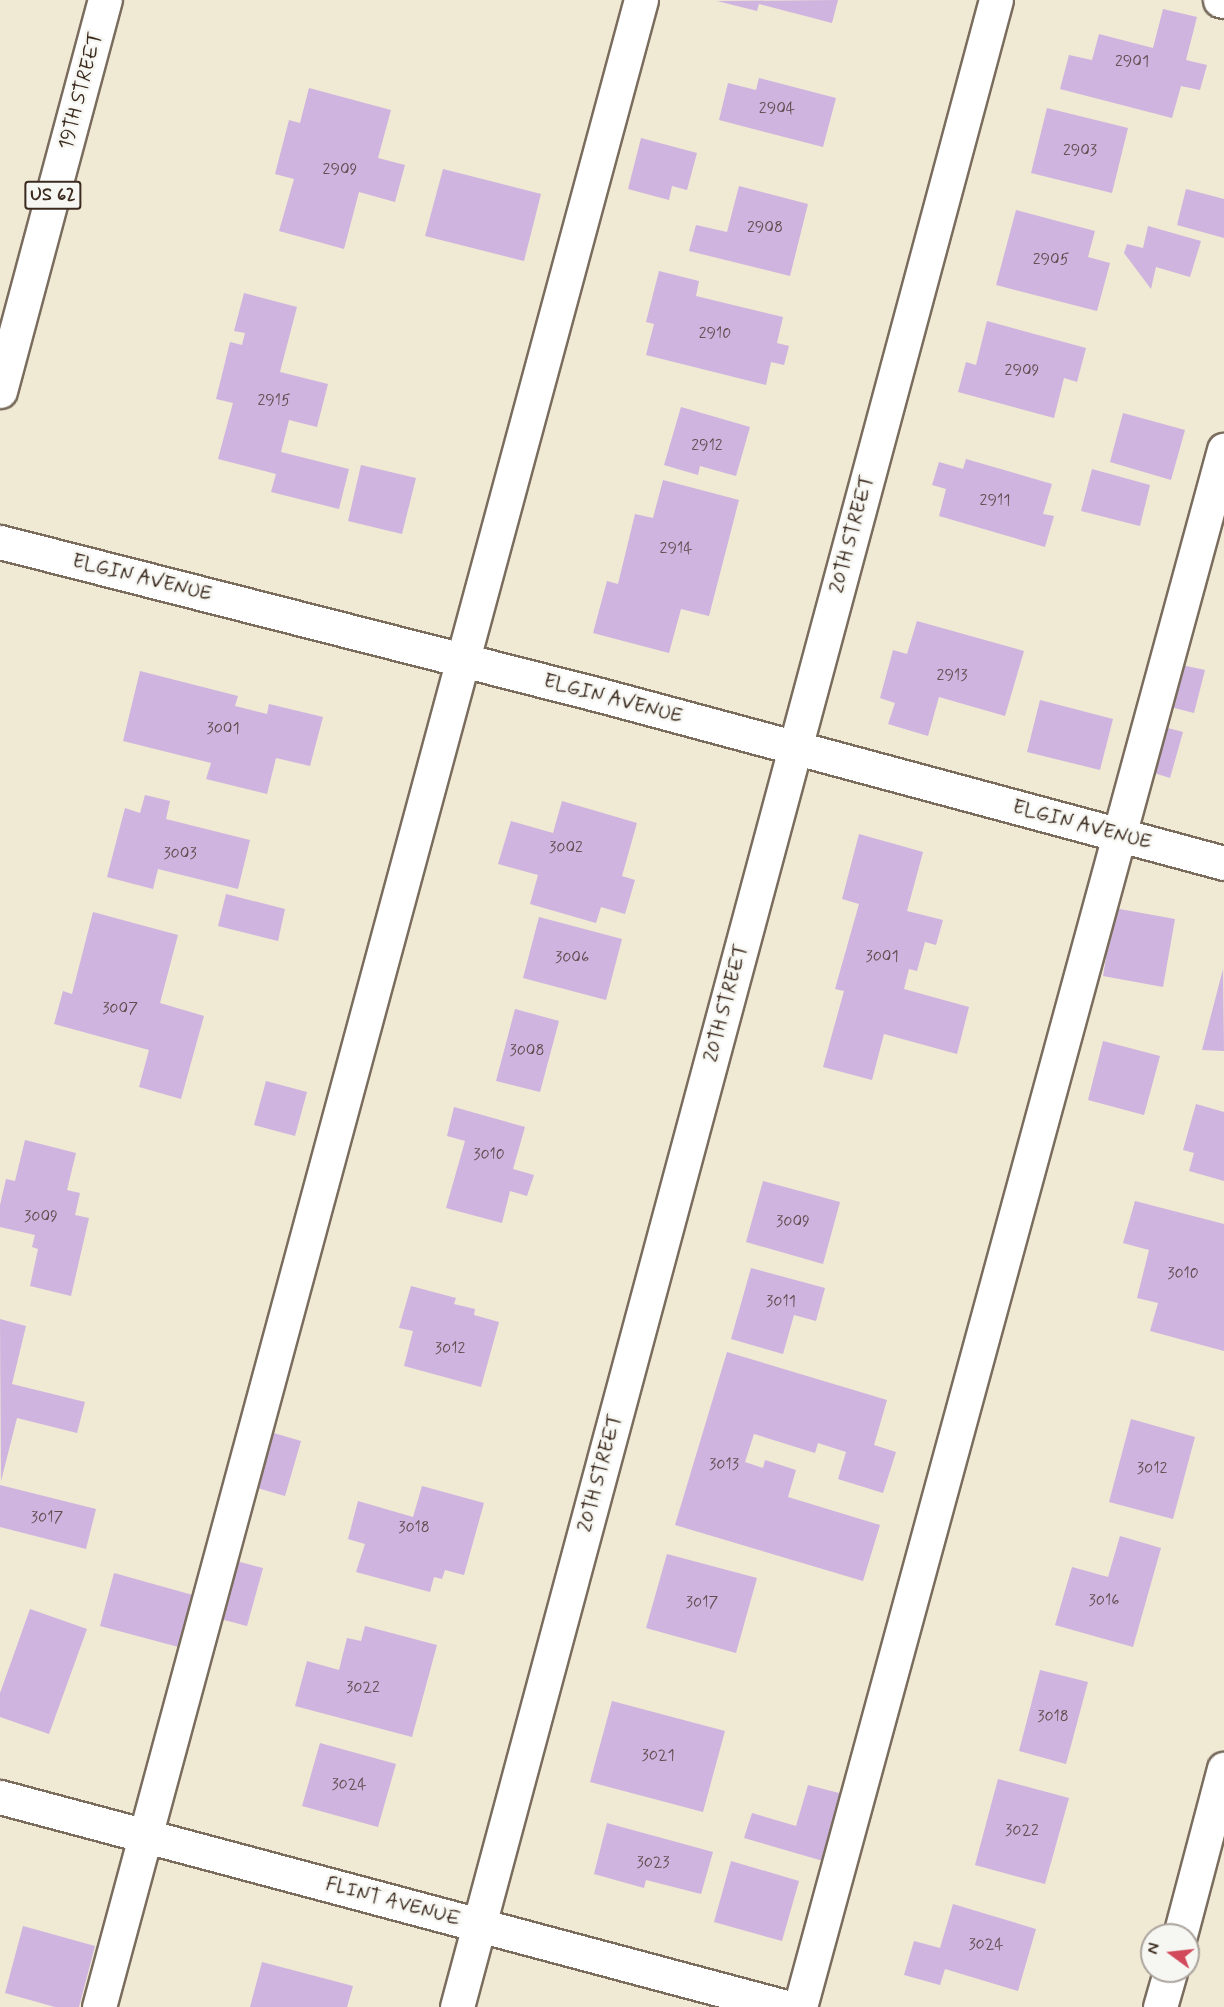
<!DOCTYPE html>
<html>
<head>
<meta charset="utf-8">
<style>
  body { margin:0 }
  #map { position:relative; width:1224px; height:2007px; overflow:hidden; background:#f0e9d4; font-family:Mynerve,sans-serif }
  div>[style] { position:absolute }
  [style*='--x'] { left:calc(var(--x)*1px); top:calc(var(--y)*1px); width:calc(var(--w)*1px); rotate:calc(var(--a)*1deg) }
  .building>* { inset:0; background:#ceb4df }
  .roads { filter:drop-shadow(2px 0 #7a6d5e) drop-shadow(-2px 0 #7a6d5e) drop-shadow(0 2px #7a6d5e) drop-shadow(0 -2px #7a6d5e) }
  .minor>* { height:33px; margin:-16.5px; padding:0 16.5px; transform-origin:16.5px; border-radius:16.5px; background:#fff }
  .major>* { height:33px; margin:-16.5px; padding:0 16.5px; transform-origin:16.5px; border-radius:16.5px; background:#fff }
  span { translate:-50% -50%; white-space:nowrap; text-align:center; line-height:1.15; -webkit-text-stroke:5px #f6f6f2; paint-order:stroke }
  .number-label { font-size:16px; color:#604c4e }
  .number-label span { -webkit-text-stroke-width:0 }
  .shield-label span { padding:2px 4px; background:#f6f6f2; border:2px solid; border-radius:4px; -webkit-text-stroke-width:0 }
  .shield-label { font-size:18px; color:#3b2a1e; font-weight:700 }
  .street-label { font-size:20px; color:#3b2a1e }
  .north { position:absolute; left:1140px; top:1923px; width:60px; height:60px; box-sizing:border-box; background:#f6f6f2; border:2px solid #aba49d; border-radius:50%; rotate:285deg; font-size:16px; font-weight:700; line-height:24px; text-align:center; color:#3b2a1e }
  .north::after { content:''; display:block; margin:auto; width:21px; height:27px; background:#d1495b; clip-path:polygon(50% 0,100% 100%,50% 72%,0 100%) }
</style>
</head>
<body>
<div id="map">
  <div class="building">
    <i style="clip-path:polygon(838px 0,832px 23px,759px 4px,757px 11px,717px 1px)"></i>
    <i style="clip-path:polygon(1163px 9px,1197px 17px,1186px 60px,1207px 65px,1200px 90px,1181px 86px,1172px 118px,1060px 89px,1069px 55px,1092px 60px,1099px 34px,1153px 48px)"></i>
    <i style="clip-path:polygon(759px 78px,836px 98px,823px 147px,719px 120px,728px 83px,756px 90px)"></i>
    <i style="clip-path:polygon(309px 88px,391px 110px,378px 158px,405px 165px,395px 202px,359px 192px,344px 249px,279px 231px,294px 179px,275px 174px,289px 120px,300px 123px)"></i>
    <i style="clip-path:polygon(1047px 108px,1128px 128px,1112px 193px,1031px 173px)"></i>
    <i style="clip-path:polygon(641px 138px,697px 153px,687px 190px,672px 186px,669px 200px,628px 189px)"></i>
    <i style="clip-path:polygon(443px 169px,541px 194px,524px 261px,425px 236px)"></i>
    <i style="clip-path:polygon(739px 186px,808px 204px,790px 276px,689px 251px,696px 225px,727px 232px)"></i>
    <i style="clip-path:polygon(1186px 189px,1224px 199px,1224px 238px,1177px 225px)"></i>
    <i style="clip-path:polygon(1016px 210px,1095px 231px,1088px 257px,1110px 263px,1097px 311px,996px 285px)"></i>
    <i style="clip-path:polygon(1148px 226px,1201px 241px,1190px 277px,1156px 267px,1151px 289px,1124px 253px,1127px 244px,1143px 248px)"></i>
    <i style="clip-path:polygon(659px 271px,699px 281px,696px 296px,783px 317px,777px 343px,789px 346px,784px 365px,771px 362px,766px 385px,646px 355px,654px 324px,646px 322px)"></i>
    <i style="clip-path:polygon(244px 293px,297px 307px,280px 372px,328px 384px,317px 427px,289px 420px,281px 452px,349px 469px,339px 509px,271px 492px,276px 474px,218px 459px,233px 403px,216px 399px,230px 342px,242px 345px,245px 333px,234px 331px)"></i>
    <i style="clip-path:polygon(987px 321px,1086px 348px,1077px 382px,1064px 378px,1054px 418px,958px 392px,966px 362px,976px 365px)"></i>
    <i style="clip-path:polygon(681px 407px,750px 427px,736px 476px,700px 466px,698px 475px,664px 465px)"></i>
    <i style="clip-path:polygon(1123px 413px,1185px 430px,1171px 480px,1110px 462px)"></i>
    <i style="clip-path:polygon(966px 459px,1052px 484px,1043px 514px,1054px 516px,1045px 547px,939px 516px,946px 489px,932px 485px,939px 462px,963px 469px)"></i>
    <i style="clip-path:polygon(361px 465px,416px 478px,402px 534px,348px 521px)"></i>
    <i style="clip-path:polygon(1092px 469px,1150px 485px,1140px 526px,1081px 511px)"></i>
    <i style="clip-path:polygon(663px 480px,739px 500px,709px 616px,681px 609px,669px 653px,593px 633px,607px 581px,618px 584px,635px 514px,653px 518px)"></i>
    <i style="clip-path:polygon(917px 621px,1024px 651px,1005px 716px,939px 697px,928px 736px,888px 724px,895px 703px,880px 698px,893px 650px,907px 654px)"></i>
    <i style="clip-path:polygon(1177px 664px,1205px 670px,1194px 713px,1167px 706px)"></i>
    <i style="clip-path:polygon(140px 671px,238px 696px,235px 706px,267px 714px,269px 704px,323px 717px,310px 766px,276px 758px,267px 794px,206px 779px,211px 763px,123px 741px)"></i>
    <i style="clip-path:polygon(1040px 700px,1113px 719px,1100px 770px,1027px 752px)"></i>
    <i style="clip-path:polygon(1164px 727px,1183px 732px,1170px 778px,1151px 772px)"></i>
    <i style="clip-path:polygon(145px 795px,170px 801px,166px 819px,250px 840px,238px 889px,158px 869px,153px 889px,107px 877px,125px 808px,140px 813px)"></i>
    <i style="clip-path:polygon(562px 801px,637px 823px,622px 876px,635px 880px,625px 914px,601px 907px,596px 923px,530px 904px,538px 875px,498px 864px,511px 821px,553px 833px)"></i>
    <i style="clip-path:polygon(859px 834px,923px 852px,907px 911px,943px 920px,936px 945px,925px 942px,917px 971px,909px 969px,904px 989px,969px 1007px,957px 1054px,884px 1034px,872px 1080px,823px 1067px,844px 991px,835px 989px,859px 904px,842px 899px)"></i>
    <i style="clip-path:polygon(226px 894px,285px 909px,278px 941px,218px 926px)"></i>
    <i style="clip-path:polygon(1114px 908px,1175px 919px,1163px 987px,1103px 976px)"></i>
    <i style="clip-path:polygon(93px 912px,178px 935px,160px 1003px,204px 1016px,181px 1099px,139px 1087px,149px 1050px,54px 1024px,63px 991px,72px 994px)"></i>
    <i style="clip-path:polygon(539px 917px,622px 939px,606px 1000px,523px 978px)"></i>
    <i style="clip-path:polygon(1223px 969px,1224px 1051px,1202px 1050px)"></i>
    <i style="clip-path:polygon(515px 1009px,559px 1021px,540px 1092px,496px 1081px)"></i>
    <i style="clip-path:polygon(1103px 1041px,1160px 1056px,1144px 1115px,1088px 1100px)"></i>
    <i style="clip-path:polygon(266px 1081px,307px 1092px,295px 1136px,254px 1125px)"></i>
    <i style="clip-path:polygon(1196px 1104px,1224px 1112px,1224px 1181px,1189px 1171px,1194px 1153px,1183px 1150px)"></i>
    <i style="clip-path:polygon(454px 1107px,525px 1127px,513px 1169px,534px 1175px,527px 1196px,510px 1191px,502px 1223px,446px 1208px,465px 1141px,447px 1136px)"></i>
    <i style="clip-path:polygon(25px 1140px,76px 1153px,67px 1190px,80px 1193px,75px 1215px,89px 1218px,71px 1296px,30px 1286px,38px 1249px,32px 1247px,35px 1235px,0 1227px,0 1205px,6px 1179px,15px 1181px)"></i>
    <i style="clip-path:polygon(763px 1181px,840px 1202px,823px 1264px,746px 1242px)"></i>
    <i style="clip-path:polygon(1135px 1201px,1224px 1224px,1224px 1351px,1150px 1331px,1158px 1303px,1137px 1298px,1149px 1250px,1123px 1243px)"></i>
    <i style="clip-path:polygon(751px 1268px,825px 1288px,816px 1321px,794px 1315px,783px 1354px,731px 1339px)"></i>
    <i style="clip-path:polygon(411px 1286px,456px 1298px,454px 1304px,475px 1309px,474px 1315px,499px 1322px,481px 1387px,404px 1366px,413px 1331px,399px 1328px)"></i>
    <i style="clip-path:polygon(0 1319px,26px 1326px,12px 1384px,85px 1402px,77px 1433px,17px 1418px,1px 1481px)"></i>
    <i style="clip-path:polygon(727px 1352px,887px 1400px,874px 1445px,896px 1452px,883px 1493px,838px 1479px,846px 1452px,818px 1443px,815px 1453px,754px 1434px,745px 1462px,763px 1468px,765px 1460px,796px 1470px,788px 1497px,880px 1525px,863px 1581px,675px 1525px)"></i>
    <i style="clip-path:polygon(1131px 1419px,1195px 1437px,1173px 1519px,1109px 1502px)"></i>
    <i style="clip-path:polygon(260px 1429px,301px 1441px,285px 1496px,244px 1484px)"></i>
    <i style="clip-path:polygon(0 1485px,96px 1509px,86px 1549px,0 1527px)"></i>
    <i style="clip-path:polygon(422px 1486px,484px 1503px,464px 1575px,445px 1570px,442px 1579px,434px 1577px,430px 1592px,356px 1572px,365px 1544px,348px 1539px,358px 1501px,413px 1517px)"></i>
    <i style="clip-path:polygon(1120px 1536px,1161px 1548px,1133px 1647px,1055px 1625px,1072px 1567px,1108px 1577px)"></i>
    <i style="clip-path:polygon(667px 1554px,757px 1578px,736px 1653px,646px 1628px)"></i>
    <i style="clip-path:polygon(225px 1558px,263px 1568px,247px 1626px,209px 1616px)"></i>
    <i style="clip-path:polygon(114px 1573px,200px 1597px,186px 1649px,100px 1626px)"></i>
    <i style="clip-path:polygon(30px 1609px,87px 1629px,49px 1734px,0 1717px,0 1693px)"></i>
    <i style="clip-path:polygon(365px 1626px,437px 1645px,412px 1737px,295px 1706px,307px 1661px,339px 1670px,347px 1638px,361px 1641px)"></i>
    <i style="clip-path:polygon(1040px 1670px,1088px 1682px,1066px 1764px,1019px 1751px)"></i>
    <i style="clip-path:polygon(612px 1701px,725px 1731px,703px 1812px,590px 1782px)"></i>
    <i style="clip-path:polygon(320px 1743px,396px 1764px,378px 1827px,302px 1806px)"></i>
    <i style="clip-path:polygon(998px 1779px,1069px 1798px,1045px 1884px,975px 1865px)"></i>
    <i style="clip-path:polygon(808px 1785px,843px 1794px,823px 1861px,744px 1838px,752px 1813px,796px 1826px)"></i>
    <i style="clip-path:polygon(607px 1823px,713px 1852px,701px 1894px,646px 1880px,644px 1888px,594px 1874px)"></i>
    <i style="clip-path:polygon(731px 1861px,799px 1881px,782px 1941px,714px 1922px)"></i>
    <i style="clip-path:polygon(953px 1904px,1036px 1929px,1018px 1991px,945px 1969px,940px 1985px,904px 1975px,914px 1941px,940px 1948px)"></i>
    <i style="clip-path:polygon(23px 1926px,95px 1946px,79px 2007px,55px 2007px,5px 1993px)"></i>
    <i style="clip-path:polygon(262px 1962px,353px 1986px,347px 2007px,250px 2007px)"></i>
  </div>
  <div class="roads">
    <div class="minor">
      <i style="--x:1220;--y:0;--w:4;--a:14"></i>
      <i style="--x:0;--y:542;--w:619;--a:14.31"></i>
      <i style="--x:600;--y:695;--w:646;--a:15.07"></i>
      <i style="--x:0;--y:1797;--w:814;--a:14.96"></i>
      <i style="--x:1180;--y:1935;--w:172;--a:-75.2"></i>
      <i style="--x:99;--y:2007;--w:2079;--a:-74.89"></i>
      <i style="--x:457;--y:2007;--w:2078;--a:-74.97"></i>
      <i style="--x:800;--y:2007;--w:1614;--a:-74.77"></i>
      <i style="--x:1160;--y:2007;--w:37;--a:-74"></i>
    </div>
    <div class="major">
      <i style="--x:0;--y:391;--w:405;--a:-75"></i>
    </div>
  </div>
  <div class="number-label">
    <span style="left:1132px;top:62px">2901</span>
    <span style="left:777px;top:109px">2904</span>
    <span style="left:1080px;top:151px">2903</span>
    <span style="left:340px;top:170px">2909</span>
    <span style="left:765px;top:228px">2908</span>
    <span style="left:1051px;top:260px">2905</span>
    <span style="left:715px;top:334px">2910</span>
    <span style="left:1022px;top:371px">2909</span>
    <span style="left:274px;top:401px">2915</span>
    <span style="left:707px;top:446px">2912</span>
    <span style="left:995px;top:501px">2911</span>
    <span style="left:676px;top:549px">2914</span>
    <span style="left:952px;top:676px">2913</span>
    <span style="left:223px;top:729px">3001</span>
    <span style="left:566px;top:848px">3002</span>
    <span style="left:180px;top:854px">3003</span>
    <span style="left:882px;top:957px">3001</span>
    <span style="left:572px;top:958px">3006</span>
    <span style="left:120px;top:1009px">3007</span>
    <span style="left:527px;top:1051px">3008</span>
    <span style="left:489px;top:1155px">3010</span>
    <span style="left:41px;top:1217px">3009</span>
    <span style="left:793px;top:1222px">3009</span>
    <span style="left:1183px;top:1274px">3010</span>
    <span style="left:781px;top:1302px">3011</span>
    <span style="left:450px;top:1349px">3012</span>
    <span style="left:724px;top:1465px">3013</span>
    <span style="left:1152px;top:1469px">3012</span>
    <span style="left:47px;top:1518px">3017</span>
    <span style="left:414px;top:1528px">3018</span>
    <span style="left:1104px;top:1601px">3016</span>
    <span style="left:702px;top:1603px">3017</span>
    <span style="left:363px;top:1688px">3022</span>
    <span style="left:1053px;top:1717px">3018</span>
    <span style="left:658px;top:1756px">3021</span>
    <span style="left:349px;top:1785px">3024</span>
    <span style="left:1022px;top:1831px">3022</span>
    <span style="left:653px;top:1863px">3023</span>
    <span style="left:986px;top:1945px">3024</span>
  </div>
  <div class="shield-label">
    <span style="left:53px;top:195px">US 62</span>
  </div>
  <div class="street-label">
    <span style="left:81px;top:91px;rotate:-75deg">19TH STREET</span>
    <span style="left:852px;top:534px;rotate:-75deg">20TH STREET</span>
    <span style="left:142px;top:578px;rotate:14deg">ELGIN AVENUE</span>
    <span style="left:613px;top:699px;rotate:15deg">ELGIN AVENUE</span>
    <span style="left:1082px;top:825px;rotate:15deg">ELGIN AVENUE</span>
    <span style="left:726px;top:1003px;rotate:-75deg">20TH STREET</span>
    <span style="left:600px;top:1473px;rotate:-75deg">20TH STREET</span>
    <span style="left:393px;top:1902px;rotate:15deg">FLINT AVENUE</span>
  </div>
  <div class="north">N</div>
</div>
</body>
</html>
